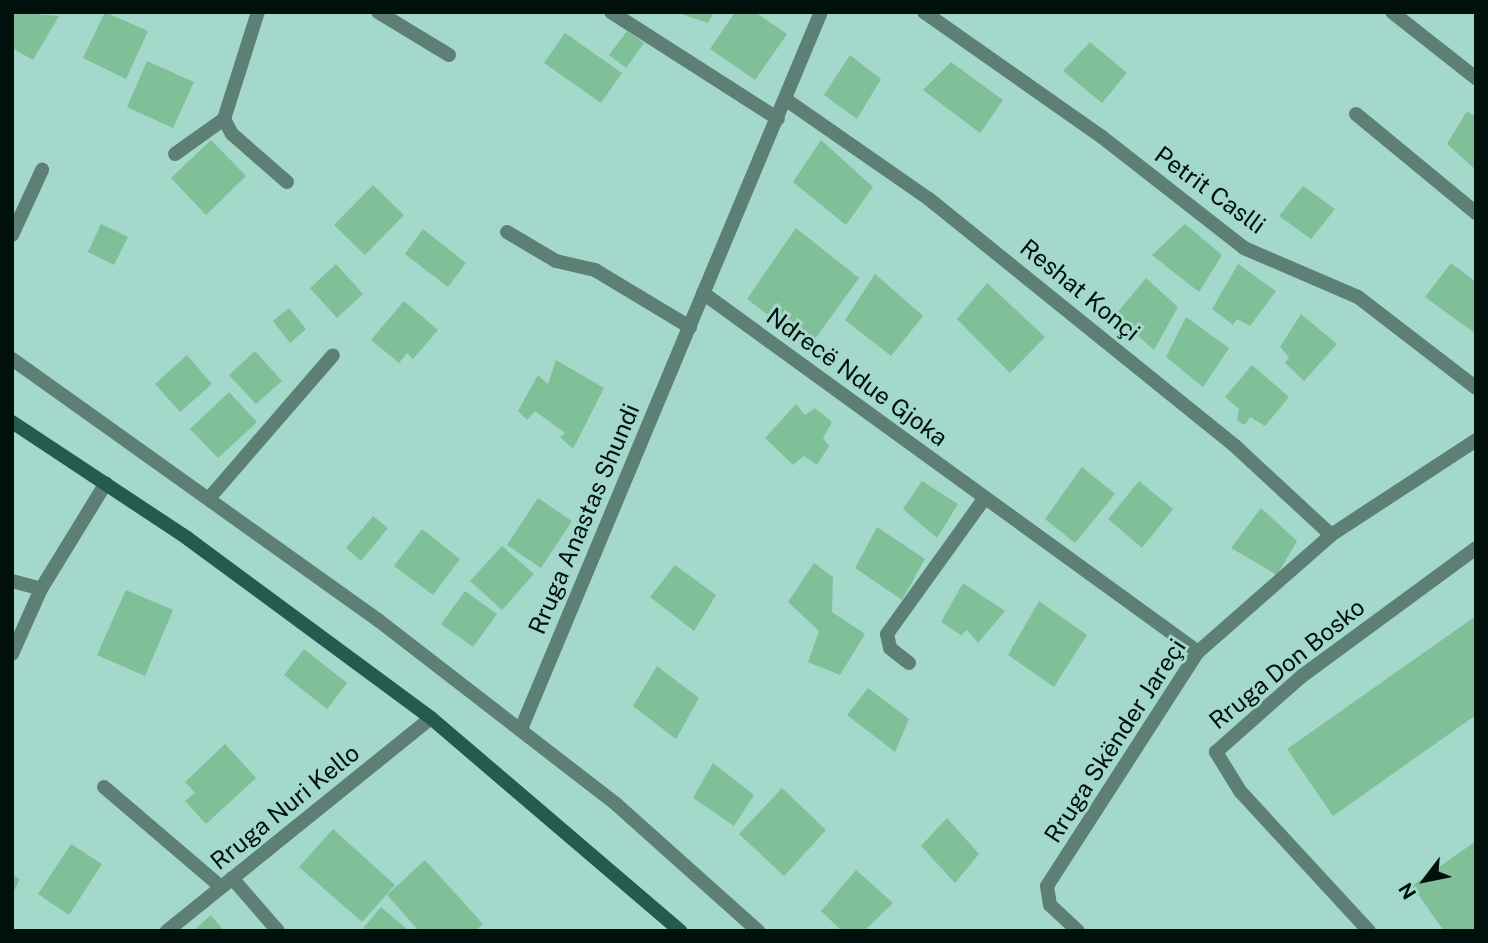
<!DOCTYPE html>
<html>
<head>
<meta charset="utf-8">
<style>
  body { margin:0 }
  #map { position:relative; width:1488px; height:943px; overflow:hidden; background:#a3d8ca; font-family:"Public Sans",sans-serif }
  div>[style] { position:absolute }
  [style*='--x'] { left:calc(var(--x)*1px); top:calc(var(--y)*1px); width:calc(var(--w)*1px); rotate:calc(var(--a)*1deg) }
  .building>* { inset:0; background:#7fc099 }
  .lane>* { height:14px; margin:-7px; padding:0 7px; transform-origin:7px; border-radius:7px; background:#5e7f76 }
  .street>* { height:14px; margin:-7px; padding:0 7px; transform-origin:7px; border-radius:7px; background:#5e7f76 }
  .secondary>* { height:14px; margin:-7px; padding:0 7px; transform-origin:7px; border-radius:7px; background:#255a4f }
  span { translate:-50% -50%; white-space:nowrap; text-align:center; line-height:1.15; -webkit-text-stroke:6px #a3d8ca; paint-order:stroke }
  .street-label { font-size:24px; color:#00100c }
  .frame { position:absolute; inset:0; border:14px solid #00100c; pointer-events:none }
  .north { position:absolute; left:1390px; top:845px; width:70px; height:70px; -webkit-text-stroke:5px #a3d8ca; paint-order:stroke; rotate:238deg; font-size:19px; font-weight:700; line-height:28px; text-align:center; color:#00100c }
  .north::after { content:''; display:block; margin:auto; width:24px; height:32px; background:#00100c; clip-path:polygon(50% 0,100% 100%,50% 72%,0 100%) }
</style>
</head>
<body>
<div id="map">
  <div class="building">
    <i style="clip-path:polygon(12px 12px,59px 16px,33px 60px,12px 48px)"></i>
    <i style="clip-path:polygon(105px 12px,148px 31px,126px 79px,83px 58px)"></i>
    <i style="clip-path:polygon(675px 12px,714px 12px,708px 23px)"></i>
    <i style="clip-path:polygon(735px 12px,755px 12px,787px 34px,755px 80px,710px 49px)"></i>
    <i style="clip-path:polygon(627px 31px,644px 43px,626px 68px,609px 55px)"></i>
    <i style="clip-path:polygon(565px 33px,622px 73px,601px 103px,544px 63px)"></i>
    <i style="clip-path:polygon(1090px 42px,1127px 73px,1102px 103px,1063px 71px)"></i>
    <i style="clip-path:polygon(850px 55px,881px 79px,857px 119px,824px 95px)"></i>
    <i style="clip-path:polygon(147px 61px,194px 82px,173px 128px,127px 107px)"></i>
    <i style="clip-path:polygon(951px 62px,1003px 100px,980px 133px,923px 90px)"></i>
    <i style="clip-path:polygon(1467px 111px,1476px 117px,1476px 170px,1447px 144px)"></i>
    <i style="clip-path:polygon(211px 140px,246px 176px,206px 215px,171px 178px)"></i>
    <i style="clip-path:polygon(821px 140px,873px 187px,846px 225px,793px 182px)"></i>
    <i style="clip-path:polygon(373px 185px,404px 215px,365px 255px,334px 225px)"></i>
    <i style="clip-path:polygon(1303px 186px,1335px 209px,1311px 239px,1279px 216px)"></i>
    <i style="clip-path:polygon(101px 224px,128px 237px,114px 265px,88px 252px)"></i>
    <i style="clip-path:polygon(1185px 224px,1222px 255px,1199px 292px,1152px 255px)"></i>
    <i style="clip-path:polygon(796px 228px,859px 278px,810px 346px,747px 299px)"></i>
    <i style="clip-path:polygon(423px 229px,466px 263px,448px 287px,405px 254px)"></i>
    <i style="clip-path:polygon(1451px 263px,1476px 282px,1476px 334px,1425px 297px)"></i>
    <i style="clip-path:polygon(336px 264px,363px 294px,337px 318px,310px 288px)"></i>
    <i style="clip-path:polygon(1238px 264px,1276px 291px,1250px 326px,1237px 319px,1233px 325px,1212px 309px)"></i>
    <i style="clip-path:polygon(875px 274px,923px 316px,891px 356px,845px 320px)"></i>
    <i style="clip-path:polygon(1146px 278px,1178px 307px,1154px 350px,1124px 324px,1110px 321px)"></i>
    <i style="clip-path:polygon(987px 283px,1045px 337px,1010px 373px,957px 319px)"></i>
    <i style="clip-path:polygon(404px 301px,438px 330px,413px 359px,407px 353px,399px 363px,371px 340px)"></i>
    <i style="clip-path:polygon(289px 308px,306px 329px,290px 343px,273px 321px)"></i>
    <i style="clip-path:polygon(1301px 314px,1337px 344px,1304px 381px,1285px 363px,1289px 357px,1280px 347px)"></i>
    <i style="clip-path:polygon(1186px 317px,1229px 348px,1203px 387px,1166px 357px)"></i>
    <i style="clip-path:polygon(255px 351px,282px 381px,256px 404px,229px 375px)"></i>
    <i style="clip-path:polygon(187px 355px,212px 384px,180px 412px,155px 384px)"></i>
    <i style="clip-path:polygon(556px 360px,604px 388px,573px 449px,560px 437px,565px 433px,535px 411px,527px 420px,518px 411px,538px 375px,548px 384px)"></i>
    <i style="clip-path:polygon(1252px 365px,1289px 397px,1265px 426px,1250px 417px,1245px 425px,1237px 421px,1239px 409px,1225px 397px)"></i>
    <i style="clip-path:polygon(229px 392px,257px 422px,218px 458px,190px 429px)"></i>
    <i style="clip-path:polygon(796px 404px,805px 415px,815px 408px,832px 422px,823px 438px,829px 446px,817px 465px,804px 456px,793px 465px,765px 438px)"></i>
    <i style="clip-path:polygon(1082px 467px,1115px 494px,1075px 543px,1045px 519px)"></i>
    <i style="clip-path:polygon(922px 481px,958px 504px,937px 538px,903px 509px)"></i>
    <i style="clip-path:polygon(1139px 481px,1173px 509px,1142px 548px,1108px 519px)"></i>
    <i style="clip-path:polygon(538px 498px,572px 521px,541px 568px,507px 545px)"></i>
    <i style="clip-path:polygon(1261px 508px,1297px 541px,1277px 575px,1231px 548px)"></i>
    <i style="clip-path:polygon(373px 516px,388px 528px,361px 561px,346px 548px)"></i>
    <i style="clip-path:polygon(877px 527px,925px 559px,902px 600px,855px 568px)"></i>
    <i style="clip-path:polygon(422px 529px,460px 559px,433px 595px,394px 566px)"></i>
    <i style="clip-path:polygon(502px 546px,534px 574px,502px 610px,470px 581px)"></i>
    <i style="clip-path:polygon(814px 563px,833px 577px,832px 612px,865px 634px,840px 675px,808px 662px,819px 631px,788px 602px)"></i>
    <i style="clip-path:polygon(675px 565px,716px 595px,694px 631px,650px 597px)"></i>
    <i style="clip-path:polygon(963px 583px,1005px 611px,978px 643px,967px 630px,961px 635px,941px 622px)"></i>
    <i style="clip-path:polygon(126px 590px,173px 610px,145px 676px,97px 655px)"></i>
    <i style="clip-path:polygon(465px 591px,497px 614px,473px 647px,441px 624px)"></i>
    <i style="clip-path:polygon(1039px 601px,1087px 635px,1054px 687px,1008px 655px)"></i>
    <i style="clip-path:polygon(1476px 616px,1476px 715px,1333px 816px,1287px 749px)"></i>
    <i style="clip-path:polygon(304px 649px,347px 683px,327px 709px,284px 675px)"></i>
    <i style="clip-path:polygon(657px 666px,699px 698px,676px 739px,633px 706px)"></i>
    <i style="clip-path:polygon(868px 688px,909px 719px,895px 752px,847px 715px)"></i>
    <i style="clip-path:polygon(225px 744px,256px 778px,206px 824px,185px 801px,195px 793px,185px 782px)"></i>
    <i style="clip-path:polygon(713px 763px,754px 795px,734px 826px,693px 798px)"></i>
    <i style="clip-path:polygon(782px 788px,826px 830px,784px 876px,739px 834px)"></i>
    <i style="clip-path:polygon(947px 818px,979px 854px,955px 883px,921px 846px)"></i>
    <i style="clip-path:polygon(333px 829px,395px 885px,362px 922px,299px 867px)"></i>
    <i style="clip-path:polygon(1476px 841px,1476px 931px,1444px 931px,1412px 886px)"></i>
    <i style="clip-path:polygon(71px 844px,102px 864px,69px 915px,38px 894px)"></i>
    <i style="clip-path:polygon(425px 860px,483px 924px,475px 931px,419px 931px,387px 895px)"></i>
    <i style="clip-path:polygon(856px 870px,893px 903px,864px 931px,842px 931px,821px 911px)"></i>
    <i style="clip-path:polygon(12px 875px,20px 879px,12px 895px)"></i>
    <i style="clip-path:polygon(381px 907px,409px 931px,361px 931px)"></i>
    <i style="clip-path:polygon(211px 915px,224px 931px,193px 931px)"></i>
  </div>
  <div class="lane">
    <i style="--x:378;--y:12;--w:83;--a:31.2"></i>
    <i style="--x:175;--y:154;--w:60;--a:-35.5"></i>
    <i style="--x:224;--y:119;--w:17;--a:62"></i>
    <i style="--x:232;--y:134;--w:73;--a:41.1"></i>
    <i style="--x:507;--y:232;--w:57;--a:30.6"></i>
    <i style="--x:556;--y:261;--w:40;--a:13"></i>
    <i style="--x:595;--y:270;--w:111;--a:31"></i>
    <i style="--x:12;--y:235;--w:72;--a:-65.2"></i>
    <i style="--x:12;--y:581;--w:30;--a:15"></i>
    <i style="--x:909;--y:663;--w:24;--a:-142"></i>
    <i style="--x:890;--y:648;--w:14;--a:-102"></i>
    <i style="--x:887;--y:634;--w:166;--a:-54.3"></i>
    <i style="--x:104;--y:787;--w:154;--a:40.5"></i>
    <i style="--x:232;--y:878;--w:70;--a:49"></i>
  </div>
  <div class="street">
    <i style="--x:611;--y:12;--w:198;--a:32.6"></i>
    <i style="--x:924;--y:12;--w:218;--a:35.1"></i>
    <i style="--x:1102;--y:137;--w:180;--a:38"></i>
    <i style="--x:1244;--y:248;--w:124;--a:23.3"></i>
    <i style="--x:1358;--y:297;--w:149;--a:37.6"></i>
    <i style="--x:1392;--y:12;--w:107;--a:38.2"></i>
    <i style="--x:785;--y:99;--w:175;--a:34.8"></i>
    <i style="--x:929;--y:199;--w:393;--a:38.9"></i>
    <i style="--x:1235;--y:446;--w:131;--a:42.8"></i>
    <i style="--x:1356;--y:114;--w:156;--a:39.5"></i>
    <i style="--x:224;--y:119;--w:112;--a:-72.4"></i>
    <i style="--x:703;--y:293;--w:611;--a:35.95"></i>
    <i style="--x:12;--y:359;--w:450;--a:35.5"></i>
    <i style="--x:378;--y:620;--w:301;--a:37.7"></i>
    <i style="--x:616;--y:804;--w:191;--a:41.8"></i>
    <i style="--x:211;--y:496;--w:186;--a:-49.1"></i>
    <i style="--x:12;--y:654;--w:71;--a:-66"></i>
    <i style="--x:41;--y:589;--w:124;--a:-58.5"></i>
    <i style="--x:521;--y:729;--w:777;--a:-67.3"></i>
    <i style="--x:167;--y:931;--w:339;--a:-38.9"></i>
    <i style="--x:1078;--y:931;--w:38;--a:-137"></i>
    <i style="--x:1050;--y:905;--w:19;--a:-99"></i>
    <i style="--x:1047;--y:886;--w:278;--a:-57.2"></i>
    <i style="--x:1198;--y:652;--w:177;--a:-41.3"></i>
    <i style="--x:1331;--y:535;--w:173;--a:-33.2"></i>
    <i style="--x:1369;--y:931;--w:190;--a:-132.7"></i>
    <i style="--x:1240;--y:791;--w:46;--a:-121.6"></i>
    <i style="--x:1216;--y:752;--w:115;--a:-41.5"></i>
    <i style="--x:1302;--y:676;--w:216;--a:-36.3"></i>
  </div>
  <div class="secondary">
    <i style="--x:12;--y:422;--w:210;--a:33.5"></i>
    <i style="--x:187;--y:538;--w:303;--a:36.4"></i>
    <i style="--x:431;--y:718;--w:328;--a:40.5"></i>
  </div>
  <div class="street-label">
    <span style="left:1210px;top:190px;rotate:36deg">Petrit Caslli</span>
    <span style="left:1080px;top:290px;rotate:39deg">Reshat Konçi</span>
    <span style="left:857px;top:377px;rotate:36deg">Ndrecë Ndue Gjoka</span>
    <span style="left:584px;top:519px;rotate:-67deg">Rruga Anastas Shundi</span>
    <span style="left:1287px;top:664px;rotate:-39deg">Rruga Don Bosko</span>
    <span style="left:1115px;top:741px;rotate:-57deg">Rruga Skënder Jareçi</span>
    <span style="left:285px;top:807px;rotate:-39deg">Rruga Nuri Kello</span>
  </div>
  <div class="frame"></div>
  <div class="north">N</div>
</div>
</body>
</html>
